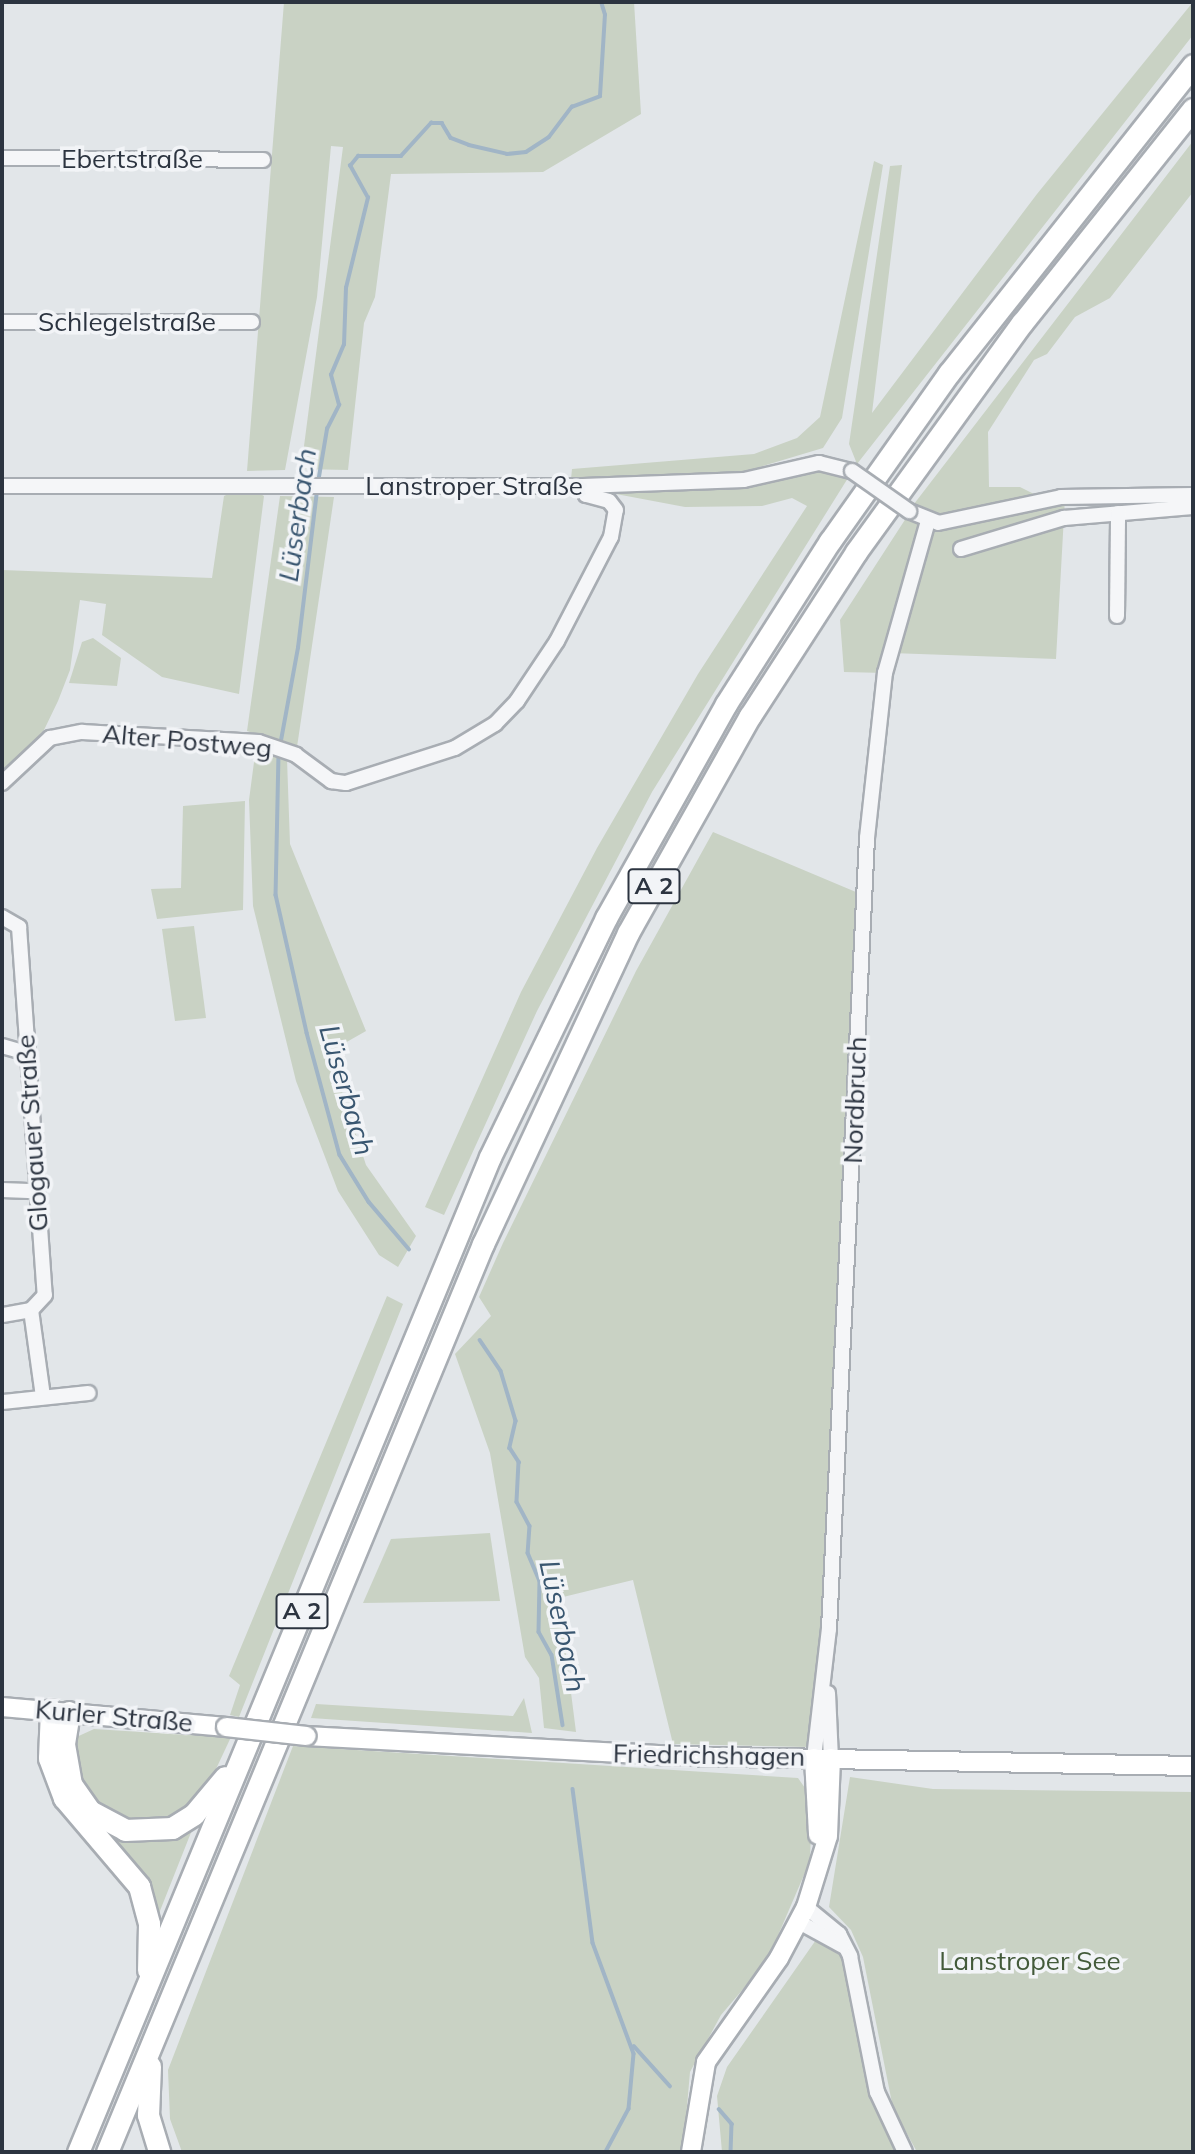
<!DOCTYPE html>
<html>
<head>
<meta charset="utf-8">
<style>
  body { margin:0 }
  #map { position:relative; width:1195px; height:2154px; overflow:hidden; background:#e2e6e9; font-family:Mulish,sans-serif }
  div>[style] { position:absolute }
  [style*='--x'] { left:calc(var(--x)*1px); top:calc(var(--y)*1px); width:calc(var(--w)*1px); rotate:calc(var(--a)*1deg) }
  .green>* { inset:0; background:#c9d2c4 }
  .stream>* { height:3.5px; margin:-1.75px; padding:0 1.75px; transform-origin:1.75px; border-radius:1.75px; background:#a1b5c6 }
  .roads { filter:drop-shadow(2px 0 #a8adb3) drop-shadow(-2px 0 #a8adb3) drop-shadow(0 2px #a8adb3) drop-shadow(0 -2px #a8adb3) }
  .minor>* { height:14px; margin:-7px; padding:0 7px; transform-origin:7px; border-radius:7px; background:#f5f6f8 }
  .major>* { height:18px; margin:-9px; padding:0 9px; transform-origin:9px; border-radius:9px; background:#fff }
  .highway>* { height:21px; margin:-10.5px; padding:0 10.5px; transform-origin:10.5px; border-radius:10.5px; background:#fff }
  .bridges { filter:drop-shadow(2px 0 #a8adb3) drop-shadow(-2px 0 #a8adb3) drop-shadow(0 2px #a8adb3) drop-shadow(0 -2px #a8adb3) }
  .minor-bridge>* { height:14px; margin:-7px; padding:0 7px; transform-origin:7px; border-radius:7px; background:#f5f6f8 }
  .major-bridge>* { height:18px; margin:-9px; padding:0 9px; transform-origin:9px; border-radius:9px; background:#fff }
  span { translate:-50% -50%; white-space:nowrap; text-align:center; line-height:1.15; -webkit-text-stroke:7px #f2f4f7; paint-order:stroke }
  .shield-label span { padding:2px 5px; background:#f2f4f7; border:2px solid; border-radius:5px; -webkit-text-stroke-width:0 }
  .shield-label { font-size:24px; color:#2c3440; font-weight:700 }
  .street-label { font-size:26px; color:#2c3440 }
  .park-label { font-size:26px; color:#435a3a }
  .water-label { font-size:28px; color:#395670; font-style:italic }
  .frame { position:absolute; inset:0; border:4px solid #2c3440; pointer-events:none }
</style>
</head>
<body>
<div id="map">
  <div class="green">
    <i style="clip-path:polygon(284px 2px,634px 2px,641px 114px,543px 172px,391px 174px,375px 297px,364px 323px,348px 470px,301px 469px,343px 147px,331px 146px,317px 297px,285px 470px,247px 471px)"></i>
    <i style="clip-path:polygon(1193px 2px,1193px 35px,857px 464px,849px 444px,890px 166px,902px 165px,872px 413px,1037px 194px)"></i>
    <i style="clip-path:polygon(1193px 141px,1193px 192px,1110px 298px,1075px 317px,1047px 354px,1034px 360px,988px 432px,989px 487px,1020px 487px,1038px 496px,937px 515px,914px 504px)"></i>
    <i style="clip-path:polygon(874px 161px,883px 165px,842px 418px,823px 448px,740px 473px,571px 479px,572px 469px,754px 454px,797px 438px,820px 417px)"></i>
    <i style="clip-path:polygon(821px 471px,848px 478px,652px 792px,537px 1011px,444px 1215px,425px 1207px,521px 992px,597px 848px,698px 674px,807px 506px,792px 498px,762px 506px,685px 507px,600px 491px,717px 490px)"></i>
    <i style="clip-path:polygon(245px 486px,264px 496px,239px 694px,162px 677px,102px 635px,106px 604px,80px 600px,70px 670px,58px 701px,44px 730px,2px 778px,2px 570px,212px 578px,224px 496px)"></i>
    <i style="clip-path:polygon(280px 496px,334px 497px,297px 747px,247px 731px)"></i>
    <i style="clip-path:polygon(1065px 498px,1056px 659px,891px 653px,885px 673px,844px 672px,840px 620px,910px 512px,928px 521px)"></i>
    <i style="clip-path:polygon(93px 638px,121px 658px,117px 686px,69px 683px,82px 642px)"></i>
    <i style="clip-path:polygon(256px 747px,287px 759px,290px 844px,366px 1031px,329px 1052px,366px 1165px,416px 1236px,398px 1267px,379px 1255px,338px 1191px,296px 1081px,253px 906px,249px 800px)"></i>
    <i style="clip-path:polygon(245px 801px,243px 910px,157px 919px,151px 889px,181px 888px,183px 806px)"></i>
    <i style="clip-path:polygon(713px 832px,863px 895px,824px 1630px,810px 1747px,673px 1744px,633px 1580px,559px 1598px,576px 1732px,544px 1728px,539px 1678px,525px 1657px,490px 1453px,455px 1354px,491px 1316px,479px 1297px,503px 1243px,636px 971px)"></i>
    <i style="clip-path:polygon(194px 926px,206px 1018px,175px 1021px,162px 929px)"></i>
    <i style="clip-path:polygon(387px 1296px,403px 1304px,239px 1717px,230px 1715px,240px 1685px,229px 1676px)"></i>
    <i style="clip-path:polygon(490px 1533px,500px 1601px,363px 1603px,391px 1539px)"></i>
    <i style="clip-path:polygon(524px 1698px,532px 1733px,311px 1718px,316px 1704px,513px 1716px)"></i>
    <i style="clip-path:polygon(94px 1729px,188px 1735px,231px 1737px,201px 1801px,171px 1819px,130px 1823px,85px 1796px,70px 1740px)"></i>
    <i style="clip-path:polygon(293px 1746px,798px 1778px,812px 1798px,810px 1861px,767px 1961px,721px 2015px,690px 2072px,683px 2152px,182px 2152px,170px 2119px,168px 2070px)"></i>
    <i style="clip-path:polygon(850px 1777px,933px 1789px,1193px 1792px,1193px 2152px,917px 2152px,893px 2108px,863px 1957px,851px 1930px,829px 1907px)"></i>
    <i style="clip-path:polygon(90px 1818px,192px 1830px,154px 1926px,105px 1838px)"></i>
    <i style="clip-path:polygon(818px 1937px,842px 1957px,851px 1979px,873px 2096px,899px 2152px,722px 2152px,717px 2096px,727px 2067px)"></i>
  </div>
  <div class="stream">
    <i style="--x:318;--y:483;--w:55;--a:-80.5"></i>
    <i style="--x:327;--y:429;--w:27;--a:-63"></i>
    <i style="--x:339;--y:405;--w:31;--a:-105"></i>
    <i style="--x:331;--y:375;--w:33;--a:-67"></i>
    <i style="--x:344;--y:345;--w:57;--a:-88"></i>
    <i style="--x:346;--y:288;--w:93;--a:-76.3"></i>
    <i style="--x:368;--y:198;--w:37;--a:-119"></i>
    <i style="--x:350;--y:166;--w:13;--a:-51"></i>
    <i style="--x:358;--y:156;--w:43;--a:0"></i>
    <i style="--x:401;--y:156;--w:45;--a:-47.7"></i>
    <i style="--x:431;--y:123;--w:11;--a:0"></i>
    <i style="--x:442;--y:123;--w:17;--a:59"></i>
    <i style="--x:451;--y:138;--w:19;--a:21"></i>
    <i style="--x:469;--y:145;--w:39;--a:13"></i>
    <i style="--x:507;--y:154;--w:19;--a:-6"></i>
    <i style="--x:526;--y:152;--w:27;--a:-33"></i>
    <i style="--x:549;--y:137;--w:38;--a:-53"></i>
    <i style="--x:572;--y:107;--w:30;--a:-21"></i>
    <i style="--x:600;--y:96;--w:81;--a:-86.5"></i>
    <i style="--x:605;--y:15;--w:14;--a:-107"></i>
    <i style="--x:280;--y:746;--w:100;--a:-79.6"></i>
    <i style="--x:298;--y:648;--w:158;--a:-83.1"></i>
    <i style="--x:279;--y:754;--w:141;--a:91.2"></i>
    <i style="--x:276;--y:895;--w:141;--a:77.3"></i>
    <i style="--x:307;--y:1033;--w:126;--a:74.9"></i>
    <i style="--x:340;--y:1155;--w:55;--a:58.3"></i>
    <i style="--x:369;--y:1202;--w:62;--a:49.6"></i>
    <i style="--x:480;--y:1340;--w:37;--a:56"></i>
    <i style="--x:501;--y:1371;--w:52;--a:73.3"></i>
    <i style="--x:516;--y:1421;--w:28;--a:103"></i>
    <i style="--x:510;--y:1448;--w:17;--a:57"></i>
    <i style="--x:519;--y:1462;--w:40;--a:92.9"></i>
    <i style="--x:517;--y:1502;--w:27;--a:62"></i>
    <i style="--x:530;--y:1526;--w:27;--a:94"></i>
    <i style="--x:528;--y:1553;--w:30;--a:67"></i>
    <i style="--x:540;--y:1581;--w:51;--a:91.1"></i>
    <i style="--x:539;--y:1632;--w:26;--a:61"></i>
    <i style="--x:552;--y:1655;--w:71;--a:81.1"></i>
    <i style="--x:573;--y:1789;--w:155;--a:82.6"></i>
    <i style="--x:593;--y:1943;--w:118;--a:69.7"></i>
    <i style="--x:634;--y:2054;--w:55;--a:95.2"></i>
    <i style="--x:629;--y:2109;--w:49;--a:118.1"></i>
    <i style="--x:634;--y:2046;--w:54;--a:48"></i>
    <i style="--x:719;--y:2109;--w:20;--a:49"></i>
    <i style="--x:732;--y:2124;--w:28;--a:92"></i>
  </div>
  <div class="roads">
    <div class="minor">
      <i style="--x:2;--y:158;--w:261;--a:0.4"></i>
      <i style="--x:2;--y:322;--w:250;--a:0"></i>
      <i style="--x:2;--y:486;--w:581;--a:0"></i>
      <i style="--x:583;--y:486;--w:161;--a:-2.1"></i>
      <i style="--x:744;--y:480;--w:77;--a:-12.8"></i>
      <i style="--x:819;--y:463;--w:34;--a:14"></i>
      <i style="--x:909;--y:511;--w:31;--a:22"></i>
      <i style="--x:938;--y:523;--w:126;--a:-11.9"></i>
      <i style="--x:1061;--y:497;--w:132;--a:-0.9"></i>
      <i style="--x:961;--y:549;--w:108;--a:-16.8"></i>
      <i style="--x:1064;--y:518;--w:129;--a:-4.9"></i>
      <i style="--x:1117;--y:616;--w:103;--a:-89.4"></i>
      <i style="--x:2;--y:783;--w:66;--a:-43.2"></i>
      <i style="--x:50;--y:738;--w:33;--a:-11"></i>
      <i style="--x:82;--y:732;--w:177;--a:3.2"></i>
      <i style="--x:259;--y:742;--w:39;--a:19"></i>
      <i style="--x:296;--y:755;--w:44;--a:36.6"></i>
      <i style="--x:331;--y:781;--w:15;--a:8"></i>
      <i style="--x:346;--y:783;--w:114;--a:-17.8"></i>
      <i style="--x:455;--y:748;--w:47;--a:-31"></i>
      <i style="--x:495;--y:724;--w:32;--a:-46"></i>
      <i style="--x:517;--y:701;--w:72;--a:-56.3"></i>
      <i style="--x:557;--y:641;--w:117;--a:-62.6"></i>
      <i style="--x:611;--y:537;--w:27;--a:-80"></i>
      <i style="--x:616;--y:510;--w:11;--a:-128"></i>
      <i style="--x:609;--y:501;--w:24;--a:-165"></i>
      <i style="--x:586;--y:495;--w:9;--a:-108"></i>
      <i style="--x:2;--y:917;--w:20;--a:30"></i>
      <i style="--x:19;--y:927;--w:369;--a:86"></i>
      <i style="--x:45;--y:1295;--w:21;--a:133"></i>
      <i style="--x:31;--y:1310;--w:29;--a:170"></i>
      <i style="--x:2;--y:1046;--w:25;--a:16"></i>
      <i style="--x:2;--y:1190;--w:33;--a:2"></i>
      <i style="--x:31;--y:1310;--w:88;--a:82.1"></i>
      <i style="--x:2;--y:1402;--w:87;--a:-5.9"></i>
      <i style="--x:828;--y:1693;--w:65;--a:87.4"></i>
      <i style="--x:814;--y:1758;--w:130;--a:-83.4"></i>
      <i style="--x:829;--y:1629;--w:792;--a:-87.25"></i>
      <i style="--x:867;--y:838;--w:166;--a:-83.8"></i>
      <i style="--x:885;--y:673;--w:158;--a:-74.2"></i>
      <i style="--x:806;--y:1907;--w:43;--a:39.3"></i>
      <i style="--x:839;--y:1934;--w:25;--a:63"></i>
      <i style="--x:850;--y:1956;--w:139;--a:78.8"></i>
      <i style="--x:877;--y:2092;--w:66;--a:65"></i>
      <i style="--x:799;--y:1922;--w:50;--a:28.6"></i>
    </div>
    <div class="major">
      <i style="--x:2;--y:1707;--w:225;--a:5.1"></i>
      <i style="--x:306;--y:1736;--w:367;--a:3.1"></i>
      <i style="--x:672;--y:1756;--w:521;--a:1.1"></i>
      <i style="--x:814;--y:1758;--w:77;--a:87"></i>
      <i style="--x:691;--y:2152;--w:91;--a:-80.5"></i>
      <i style="--x:706;--y:2062;--w:127;--a:-54.9"></i>
      <i style="--x:779;--y:1958;--w:58;--a:-62.1"></i>
      <i style="--x:806;--y:1907;--w:74;--a:-72.8"></i>
      <i style="--x:828;--y:1836;--w:78;--a:-87.8"></i>
    </div>
    <div class="highway">
      <i style="--x:51;--y:1710;--w:48;--a:92.4"></i>
      <i style="--x:49;--y:1758;--w:43;--a:69.4"></i>
      <i style="--x:64;--y:1798;--w:116;--a:49.6"></i>
      <i style="--x:139;--y:1886;--w:39;--a:75"></i>
      <i style="--x:149;--y:1924;--w:46;--a:91.2"></i>
      <i style="--x:69;--y:1712;--w:32;--a:99"></i>
      <i style="--x:64;--y:1744;--w:41;--a:80.1"></i>
      <i style="--x:71;--y:1784;--w:33;--a:55"></i>
      <i style="--x:90;--y:1811;--w:40;--a:28"></i>
      <i style="--x:125;--y:1830;--w:47;--a:-2.4"></i>
      <i style="--x:172;--y:1828;--w:26;--a:-32"></i>
      <i style="--x:194;--y:1814;--w:48;--a:-50"></i>
      <i style="--x:150;--y:2066;--w:49;--a:92.3"></i>
      <i style="--x:148;--y:2115;--w:39;--a:73"></i>
      <i style="--x:78;--y:2152;--w:1077;--a:-67.51"></i>
      <i style="--x:490;--y:1157;--w:266;--a:-64.1"></i>
      <i style="--x:606;--y:918;--w:245;--a:-60.7"></i>
      <i style="--x:726;--y:704;--w:193;--a:-57.5"></i>
      <i style="--x:830;--y:541;--w:206;--a:-54.7"></i>
      <i style="--x:949;--y:373;--w:393;--a:-51.6"></i>
      <i style="--x:107;--y:2152;--w:983;--a:-67.51"></i>
      <i style="--x:483;--y:1244;--w:343;--a:-65"></i>
      <i style="--x:628;--y:933;--w:249;--a:-60.7"></i>
      <i style="--x:750;--y:716;--w:195;--a:-57.1"></i>
      <i style="--x:856;--y:552;--w:283;--a:-54.1"></i>
      <i style="--x:1022;--y:323;--w:274;--a:-51.4"></i>
    </div>
  </div>
  <div class="bridges">
    <div class="minor-bridge">
      <i style="--x:852;--y:471;--w:70;--a:35.1"></i>
    </div>
    <div class="major-bridge">
      <i style="--x:226;--y:1727;--w:81;--a:6.4"></i>
    </div>
  </div>
  <div class="shield-label">
    <span style="left:654px;top:886px">A 2</span>
    <span style="left:302px;top:1611px">A 2</span>
  </div>
  <div class="street-label">
    <span style="left:132px;top:159px">Ebertstraße</span>
    <span style="left:127px;top:322px">Schlegelstraße</span>
    <span style="left:474px;top:486px">Lanstroper Straße</span>
    <span style="left:187px;top:741px;rotate:5deg">Alter Postweg</span>
    <span style="left:855px;top:1100px;rotate:-88deg">Nordbruch</span>
    <span style="left:32px;top:1133px;rotate:-94deg">Glogauer Straße</span>
    <span style="left:114px;top:1716px;rotate:5deg">Kurler Straße</span>
    <span style="left:709px;top:1755px;rotate:1deg">Friedrichshagen</span>
  </div>
  <div class="park-label">
    <span style="left:1030px;top:1961px">Lanstroper See</span>
  </div>
  <div class="water-label">
    <span style="left:297px;top:515px;rotate:-82deg">Lüserbach</span>
    <span style="left:347px;top:1090px;rotate:74deg">Lüserbach</span>
    <span style="left:563px;top:1626px;rotate:78deg">Lüserbach</span>
  </div>
  <div class="frame"></div>
</div>
</body>
</html>
